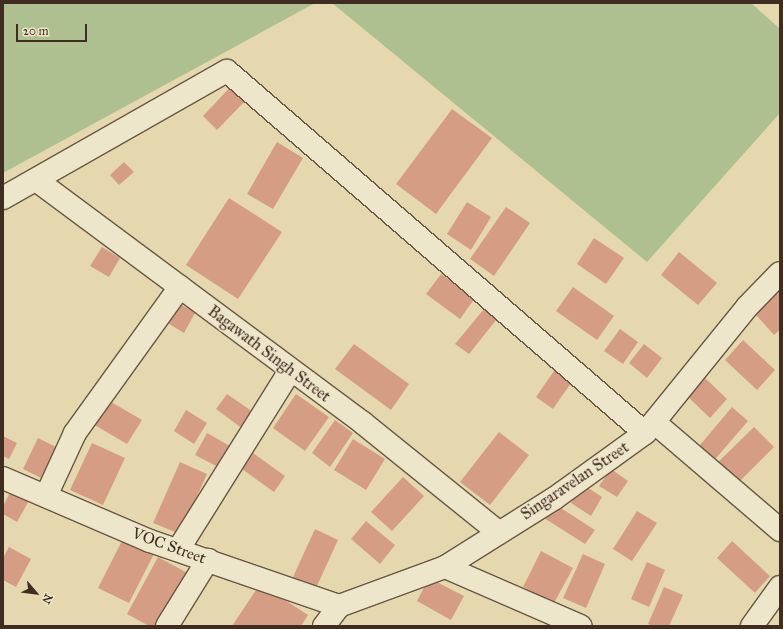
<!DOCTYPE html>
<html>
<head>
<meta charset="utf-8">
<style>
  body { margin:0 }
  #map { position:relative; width:783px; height:629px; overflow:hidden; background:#e5d8ae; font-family:"IM FELL Great Primer",serif }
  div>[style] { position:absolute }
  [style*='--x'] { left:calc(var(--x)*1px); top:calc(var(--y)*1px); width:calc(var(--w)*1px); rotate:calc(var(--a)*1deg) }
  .green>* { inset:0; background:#aec08f }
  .building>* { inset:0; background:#d59e84 }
  .roads { filter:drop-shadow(1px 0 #685844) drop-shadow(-1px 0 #685844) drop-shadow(0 1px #685844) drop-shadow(0 -1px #685844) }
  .minor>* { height:22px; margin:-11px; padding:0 11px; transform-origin:11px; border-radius:11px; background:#eee6ca }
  span { translate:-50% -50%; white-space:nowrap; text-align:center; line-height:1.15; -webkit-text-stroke:3.5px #eee6ca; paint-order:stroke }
  .street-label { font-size:16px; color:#3f2d21 }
  .frame { position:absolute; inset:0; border:4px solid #3f2d21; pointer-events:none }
  .north { position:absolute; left:16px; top:573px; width:40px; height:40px; -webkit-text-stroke:3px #eee6ca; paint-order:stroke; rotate:118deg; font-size:11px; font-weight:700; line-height:16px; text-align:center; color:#3f2d21 }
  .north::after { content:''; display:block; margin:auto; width:14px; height:18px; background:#3f2d21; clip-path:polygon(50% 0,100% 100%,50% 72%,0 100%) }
  .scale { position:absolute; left:16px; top:24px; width:71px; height:18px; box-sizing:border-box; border:2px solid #3f2d21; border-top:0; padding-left:5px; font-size:12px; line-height:14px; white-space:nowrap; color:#3f2d21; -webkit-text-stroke:3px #eee6ca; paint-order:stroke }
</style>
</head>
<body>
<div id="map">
  <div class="green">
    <i style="clip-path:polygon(3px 3px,315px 3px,3px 173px)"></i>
    <i style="clip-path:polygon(332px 3px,751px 3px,780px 29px,780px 113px,647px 262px)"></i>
  </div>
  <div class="building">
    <i style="clip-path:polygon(235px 82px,250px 96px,217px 130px,203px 116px)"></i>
    <i style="clip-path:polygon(452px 109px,492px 138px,436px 214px,396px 184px)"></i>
    <i style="clip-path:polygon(277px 142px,303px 158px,273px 209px,247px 194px)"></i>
    <i style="clip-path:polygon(124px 162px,134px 172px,119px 185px,110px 175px)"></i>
    <i style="clip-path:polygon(229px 198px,282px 232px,238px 299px,186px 265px)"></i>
    <i style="clip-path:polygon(467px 202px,491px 217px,471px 250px,447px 234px)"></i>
    <i style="clip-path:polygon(506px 207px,530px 223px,494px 276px,470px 259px)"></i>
    <i style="clip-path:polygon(594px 238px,624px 258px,606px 284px,577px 264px)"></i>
    <i style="clip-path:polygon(102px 247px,120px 258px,109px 277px,90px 266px)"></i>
    <i style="clip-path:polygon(679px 252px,717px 283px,698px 305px,661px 275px)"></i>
    <i style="clip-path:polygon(441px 274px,475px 298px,460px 319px,426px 294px)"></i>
    <i style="clip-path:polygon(780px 278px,780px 330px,774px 335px,749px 307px)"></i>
    <i style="clip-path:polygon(573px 287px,614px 316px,597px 340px,556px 311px)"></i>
    <i style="clip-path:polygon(172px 299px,195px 313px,184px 333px,161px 319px)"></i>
    <i style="clip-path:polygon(484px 309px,497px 319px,469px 354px,455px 344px)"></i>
    <i style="clip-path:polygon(620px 329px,638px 342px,623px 364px,604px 351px)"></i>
    <i style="clip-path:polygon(743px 340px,775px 370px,757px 390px,725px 360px)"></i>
    <i style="clip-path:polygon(354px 344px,409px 384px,391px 410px,335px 369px)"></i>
    <i style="clip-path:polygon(644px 344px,662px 358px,647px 378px,629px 363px)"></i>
    <i style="clip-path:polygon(556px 368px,573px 380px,553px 409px,536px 397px)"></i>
    <i style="clip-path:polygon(703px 376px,727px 399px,710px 418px,686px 395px)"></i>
    <i style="clip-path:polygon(227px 394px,259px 416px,247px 432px,216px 409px)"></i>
    <i style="clip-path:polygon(296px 394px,329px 417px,305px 451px,273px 428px)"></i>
    <i style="clip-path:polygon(101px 396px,142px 420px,127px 444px,86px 420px)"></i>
    <i style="clip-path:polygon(732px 407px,748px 421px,711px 464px,695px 451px)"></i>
    <i style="clip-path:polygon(186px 410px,207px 423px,194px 444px,174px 431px)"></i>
    <i style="clip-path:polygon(335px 420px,353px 433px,330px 467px,312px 453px)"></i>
    <i style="clip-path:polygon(754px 427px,774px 447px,735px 486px,715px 465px)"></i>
    <i style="clip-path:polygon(499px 432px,529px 455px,490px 505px,460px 482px)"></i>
    <i style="clip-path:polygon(207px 433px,230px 446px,218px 467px,195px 455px)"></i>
    <i style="clip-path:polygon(3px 436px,17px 443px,9px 459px,3px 456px)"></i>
    <i style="clip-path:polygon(38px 438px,56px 447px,41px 478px,23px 469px)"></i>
    <i style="clip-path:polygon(353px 439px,385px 459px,366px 490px,334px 470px)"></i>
    <i style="clip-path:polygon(92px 443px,125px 458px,103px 505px,70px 490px)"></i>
    <i style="clip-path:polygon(253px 453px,285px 476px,274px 492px,242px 469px)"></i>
    <i style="clip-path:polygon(180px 462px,207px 474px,180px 534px,153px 523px)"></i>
    <i style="clip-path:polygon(611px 469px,628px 481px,617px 497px,599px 486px)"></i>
    <i style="clip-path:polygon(403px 477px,424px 496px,392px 531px,371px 512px)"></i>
    <i style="clip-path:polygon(582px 484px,602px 497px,591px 516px,571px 503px)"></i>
    <i style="clip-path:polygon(13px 487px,31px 497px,17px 522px,3px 514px,3px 506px)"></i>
    <i style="clip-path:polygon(553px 503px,595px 530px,585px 544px,544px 518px)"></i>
    <i style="clip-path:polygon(637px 511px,657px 523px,632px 561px,613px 549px)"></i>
    <i style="clip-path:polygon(366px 521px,395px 545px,380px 564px,351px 539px)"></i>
    <i style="clip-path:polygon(315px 529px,338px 540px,316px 588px,293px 577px)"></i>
    <i style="clip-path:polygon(124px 537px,155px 552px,129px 603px,98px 588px)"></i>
    <i style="clip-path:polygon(732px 541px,770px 576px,755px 593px,717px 558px)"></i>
    <i style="clip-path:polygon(9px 547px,31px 559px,16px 587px,3px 580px,3px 558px)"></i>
    <i style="clip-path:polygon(541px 551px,573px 568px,554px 603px,523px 587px)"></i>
    <i style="clip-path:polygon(583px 554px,605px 564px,586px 608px,563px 598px)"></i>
    <i style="clip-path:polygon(158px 557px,193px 576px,165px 626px,149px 626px,127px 614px)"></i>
    <i style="clip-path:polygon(647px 562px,665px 570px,649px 607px,631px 599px)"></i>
    <i style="clip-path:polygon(429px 578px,464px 596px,451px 620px,417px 601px)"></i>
    <i style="clip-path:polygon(260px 584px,308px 615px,301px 626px,232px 626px)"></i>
    <i style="clip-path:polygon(664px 587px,683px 595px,669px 626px,653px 626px,648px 624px)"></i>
  </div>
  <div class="roads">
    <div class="minor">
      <i style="--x:36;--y:180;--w:407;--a:36.6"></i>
      <i style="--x:363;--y:423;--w:174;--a:38.9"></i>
      <i style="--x:3;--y:198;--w:257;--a:-29.6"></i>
      <i style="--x:227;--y:71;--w:553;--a:40.89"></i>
      <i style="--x:654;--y:422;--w:166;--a:40.6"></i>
      <i style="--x:3;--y:478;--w:160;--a:23.2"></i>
      <i style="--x:150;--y:541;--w:200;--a:19"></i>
      <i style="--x:46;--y:496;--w:69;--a:-65.3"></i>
      <i style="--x:75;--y:433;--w:180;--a:-54.3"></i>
      <i style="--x:178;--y:550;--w:211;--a:-58"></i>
      <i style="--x:445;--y:567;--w:148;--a:23.5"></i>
      <i style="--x:167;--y:626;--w:78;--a:-58.2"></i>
      <i style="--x:324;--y:626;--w:25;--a:-53"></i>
      <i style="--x:339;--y:606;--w:113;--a:-20.2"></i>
      <i style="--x:445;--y:567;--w:130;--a:-32.1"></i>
      <i style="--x:555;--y:498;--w:111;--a:-35.8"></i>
      <i style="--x:645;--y:433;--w:162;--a:-51"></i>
      <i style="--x:747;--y:307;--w:47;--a:-45.9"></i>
      <i style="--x:752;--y:626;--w:48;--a:-54.3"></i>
    </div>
  </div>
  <div class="street-label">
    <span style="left:269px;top:354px;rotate:37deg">Bagawath Singh Street</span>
    <span style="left:575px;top:481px;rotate:-34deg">Singaravelan Street</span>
    <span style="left:169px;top:546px;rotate:20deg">VOC Street</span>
  </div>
  <div class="frame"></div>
  <div class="north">N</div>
  <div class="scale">20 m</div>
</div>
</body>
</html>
